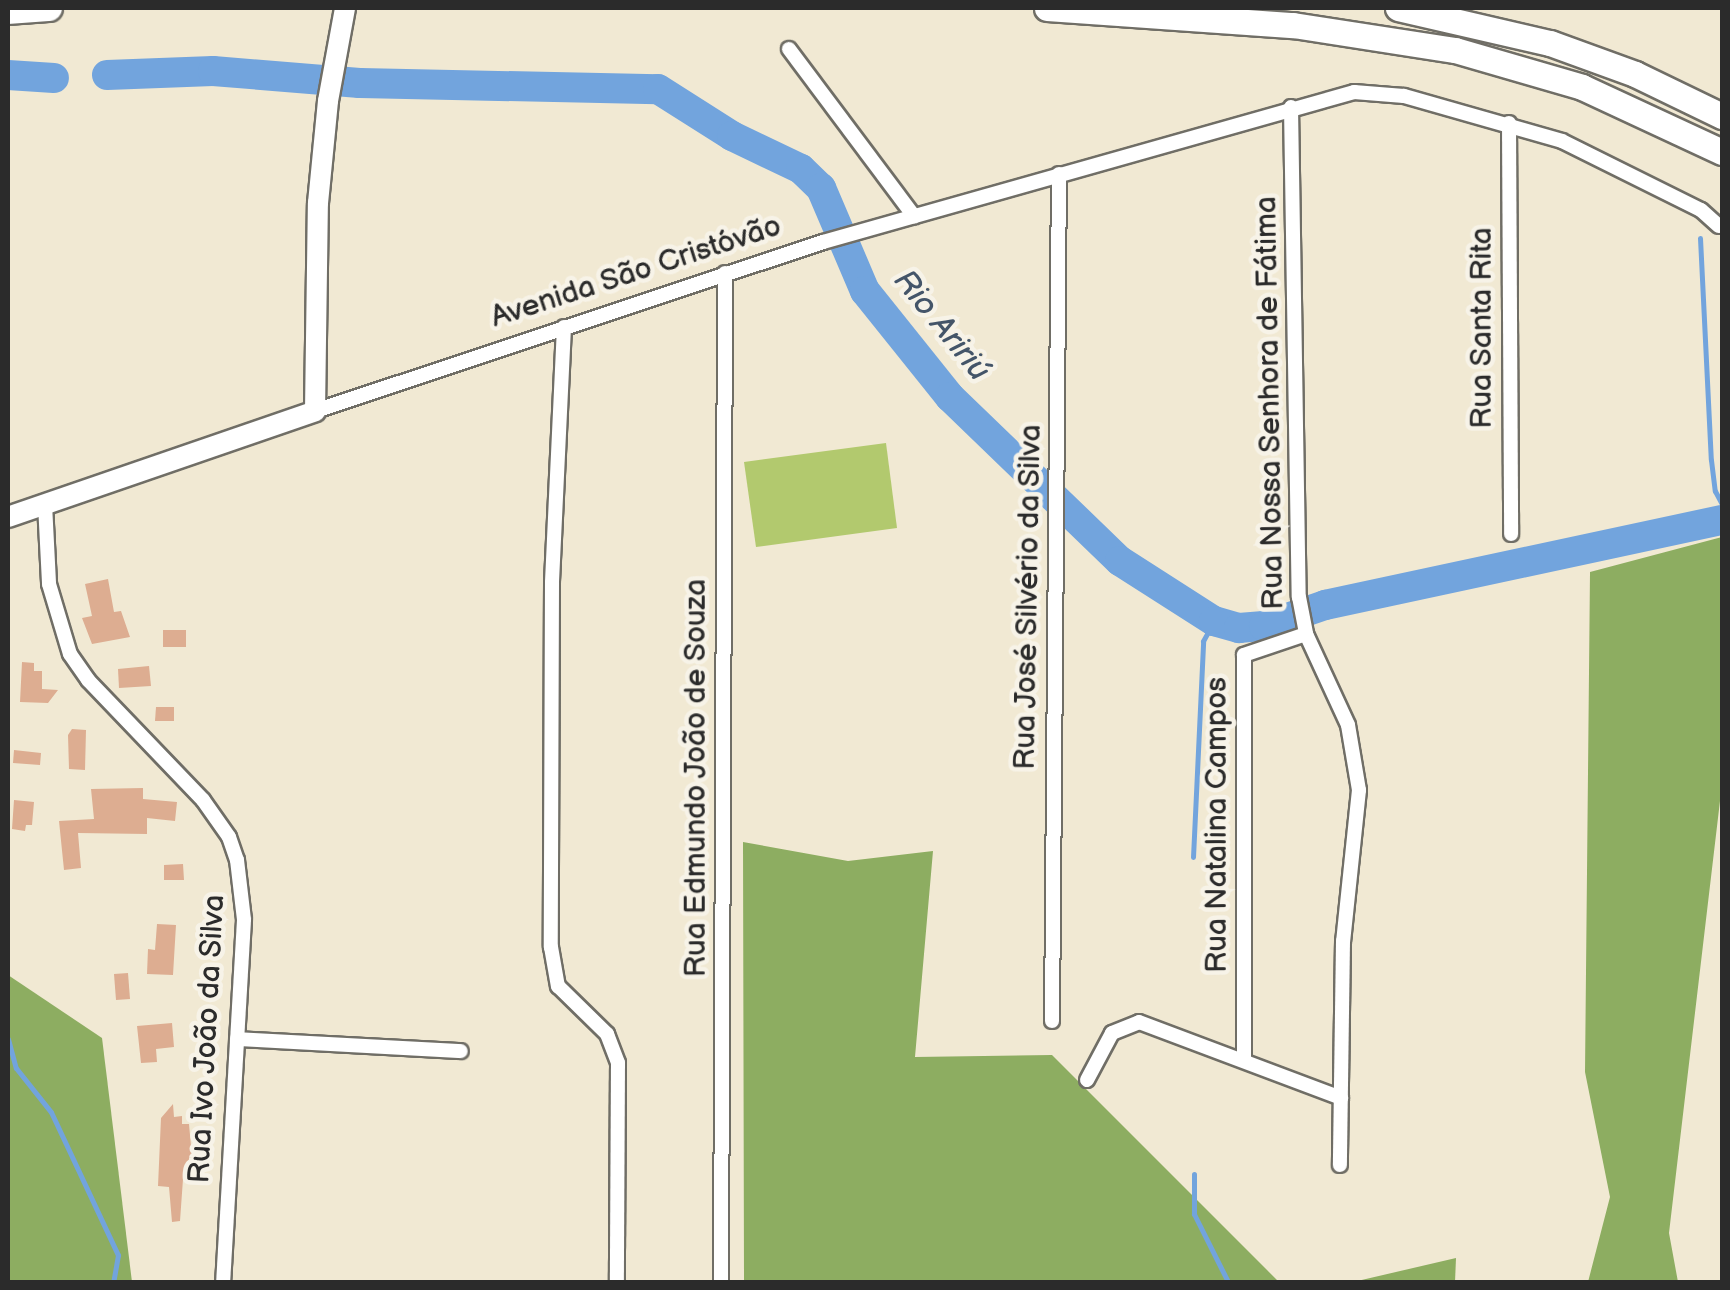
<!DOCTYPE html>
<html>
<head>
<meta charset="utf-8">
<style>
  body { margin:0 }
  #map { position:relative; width:1730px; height:1290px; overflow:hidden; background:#f1e9d3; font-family:"Balsamiq Sans",sans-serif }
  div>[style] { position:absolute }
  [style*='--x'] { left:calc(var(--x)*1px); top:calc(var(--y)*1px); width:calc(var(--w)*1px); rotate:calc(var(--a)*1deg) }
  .green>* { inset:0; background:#b2c96e }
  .forest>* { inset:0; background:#8dad61 }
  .stream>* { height:5px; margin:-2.5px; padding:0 2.5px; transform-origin:2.5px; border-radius:2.5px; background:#72a4dd }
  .river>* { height:30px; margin:-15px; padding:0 15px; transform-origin:15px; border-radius:15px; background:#72a4dd }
  .building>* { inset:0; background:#ddad91 }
  .roads { filter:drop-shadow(2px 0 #706e66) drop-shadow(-2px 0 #706e66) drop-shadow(0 2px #706e66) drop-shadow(0 -2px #706e66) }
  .street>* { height:14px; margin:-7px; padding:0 7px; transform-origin:7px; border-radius:7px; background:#fff }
  .secondary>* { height:20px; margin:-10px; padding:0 10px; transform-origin:10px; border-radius:10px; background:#fff }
  .highway>* { height:25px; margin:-12.5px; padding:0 12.5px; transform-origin:12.5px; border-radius:12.5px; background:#fff }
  span { translate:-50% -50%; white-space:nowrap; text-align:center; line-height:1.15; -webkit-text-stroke:9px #f7f3e8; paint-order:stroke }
  .street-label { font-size:30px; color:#2b2b2b }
  .water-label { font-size:32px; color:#445569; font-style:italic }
  .frame { position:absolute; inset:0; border:10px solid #2b2b2b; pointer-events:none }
</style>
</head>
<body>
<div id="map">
  <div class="green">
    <i style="clip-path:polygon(886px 443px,897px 528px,756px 547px,744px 462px)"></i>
  </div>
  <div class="forest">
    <i style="clip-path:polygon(1722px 537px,1722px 784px,1669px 1233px,1678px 1282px,1588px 1282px,1610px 1197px,1585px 1072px,1590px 572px)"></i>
    <i style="clip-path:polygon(743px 842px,848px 861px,933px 851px,915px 1057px,1052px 1055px,1279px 1282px,744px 1282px)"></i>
    <i style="clip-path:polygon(8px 975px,102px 1038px,132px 1282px,8px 1282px)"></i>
    <i style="clip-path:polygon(1456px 1258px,1455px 1282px,1353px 1282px)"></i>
  </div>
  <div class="stream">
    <i style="--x:1700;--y:238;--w:222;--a:87.2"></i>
    <i style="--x:1711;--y:460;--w:31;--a:83"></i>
    <i style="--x:1715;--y:491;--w:15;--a:62"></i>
    <i style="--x:1193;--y:857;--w:216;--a:-87.3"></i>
    <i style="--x:1203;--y:641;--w:23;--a:-61"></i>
    <i style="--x:8;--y:1039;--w:30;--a:75"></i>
    <i style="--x:16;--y:1068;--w:56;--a:51.5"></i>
    <i style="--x:51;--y:1112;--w:158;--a:64.9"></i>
    <i style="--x:118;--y:1255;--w:27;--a:100"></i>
    <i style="--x:1194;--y:1174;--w:40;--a:90"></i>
    <i style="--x:1194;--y:1214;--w:76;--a:63.4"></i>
  </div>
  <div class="river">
    <i style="--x:8;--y:75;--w:46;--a:3.7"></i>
    <i style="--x:107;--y:75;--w:106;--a:-2.2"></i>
    <i style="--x:213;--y:71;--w:147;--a:4.7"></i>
    <i style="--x:360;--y:83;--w:298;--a:1.2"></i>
    <i style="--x:658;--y:89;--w:88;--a:32.4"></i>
    <i style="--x:732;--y:136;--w:76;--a:25.6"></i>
    <i style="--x:801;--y:169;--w:28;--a:44"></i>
    <i style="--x:821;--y:188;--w:112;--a:66.9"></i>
    <i style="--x:865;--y:291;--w:136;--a:51.3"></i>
    <i style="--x:950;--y:397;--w:236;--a:44"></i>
    <i style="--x:1120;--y:561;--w:112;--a:32.6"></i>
    <i style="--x:1214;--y:621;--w:26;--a:16"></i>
    <i style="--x:1239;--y:628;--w:25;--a:-5"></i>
    <i style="--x:1264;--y:626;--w:65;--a:-19"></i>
    <i style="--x:1325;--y:605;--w:406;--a:-12.1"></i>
  </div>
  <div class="building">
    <i style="clip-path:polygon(108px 579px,114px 612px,121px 611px,130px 637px,92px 644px,82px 618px,92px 616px,85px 584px)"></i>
    <i style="clip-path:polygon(163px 630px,186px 630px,186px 647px,163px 647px)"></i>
    <i style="clip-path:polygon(22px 662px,34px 663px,34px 671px,42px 671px,42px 689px,58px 690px,48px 703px,20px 702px)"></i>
    <i style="clip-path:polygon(149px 666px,151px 686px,119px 688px,118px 669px)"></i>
    <i style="clip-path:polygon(156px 707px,174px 707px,174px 721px,155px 721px)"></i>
    <i style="clip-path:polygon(72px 729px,86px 730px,85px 770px,69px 769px,68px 735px)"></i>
    <i style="clip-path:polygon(14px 750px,41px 753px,40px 765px,13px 763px)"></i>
    <i style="clip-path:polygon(143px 788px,143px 799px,177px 802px,175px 821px,147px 818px,147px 834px,78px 833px,81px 868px,64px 870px,59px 821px,94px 819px,91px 789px)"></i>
    <i style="clip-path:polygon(14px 800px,34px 802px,32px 825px,26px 825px,25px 831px,12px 829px)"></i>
    <i style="clip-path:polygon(183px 864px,184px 880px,164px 880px,164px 865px)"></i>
    <i style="clip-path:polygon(157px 924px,176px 925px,173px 975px,147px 974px,148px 949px,155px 950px)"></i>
    <i style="clip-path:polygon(128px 973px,130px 999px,116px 1000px,114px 974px)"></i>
    <i style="clip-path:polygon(172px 1023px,174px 1047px,156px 1049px,157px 1062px,141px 1063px,137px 1026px)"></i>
    <i style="clip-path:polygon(173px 1104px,174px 1117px,182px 1116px,182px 1124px,189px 1124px,191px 1146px,197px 1153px,195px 1180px,183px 1179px,180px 1221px,172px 1222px,169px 1187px,158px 1186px,161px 1118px)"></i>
  </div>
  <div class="roads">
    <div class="street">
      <i style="--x:789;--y:49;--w:209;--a:53.2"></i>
      <i style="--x:1291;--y:107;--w:490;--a:89.1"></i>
      <i style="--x:1299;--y:597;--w:38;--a:79"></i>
      <i style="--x:1306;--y:634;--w:100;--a:65.2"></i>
      <i style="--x:1348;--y:725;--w:66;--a:80.4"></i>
      <i style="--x:1359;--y:790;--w:152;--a:96"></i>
      <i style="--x:1343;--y:941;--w:224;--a:90.8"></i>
      <i style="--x:1509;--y:123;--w:411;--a:89.7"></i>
      <i style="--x:564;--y:327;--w:256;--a:92.7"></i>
      <i style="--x:552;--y:583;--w:364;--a:90.2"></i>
      <i style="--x:551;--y:947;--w:40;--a:80"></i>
      <i style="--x:558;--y:986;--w:69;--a:44.4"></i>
      <i style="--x:607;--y:1034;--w:31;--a:69"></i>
      <i style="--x:618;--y:1063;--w:219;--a:90.3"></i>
      <i style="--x:315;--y:411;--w:535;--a:-18.4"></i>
      <i style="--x:823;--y:242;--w:552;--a:-15.77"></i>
      <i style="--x:1354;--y:92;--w:50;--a:4.6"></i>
      <i style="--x:1404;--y:96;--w:164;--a:15.9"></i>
      <i style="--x:1562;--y:141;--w:155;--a:26.4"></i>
      <i style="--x:1701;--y:210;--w:24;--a:42"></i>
      <i style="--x:45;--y:504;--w:80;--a:87.1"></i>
      <i style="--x:49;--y:584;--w:73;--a:73.3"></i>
      <i style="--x:70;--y:654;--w:32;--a:55"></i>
      <i style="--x:88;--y:680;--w:166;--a:46.2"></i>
      <i style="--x:203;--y:800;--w:45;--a:54.9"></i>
      <i style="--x:229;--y:837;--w:24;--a:71"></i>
      <i style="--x:237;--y:860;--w:60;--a:83.3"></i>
      <i style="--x:244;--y:920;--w:363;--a:93.3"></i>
      <i style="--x:1052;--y:1021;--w:847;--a:-89.53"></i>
      <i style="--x:237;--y:1039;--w:224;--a:3.1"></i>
      <i style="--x:1244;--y:1060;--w:405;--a:-90"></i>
      <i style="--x:1244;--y:655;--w:65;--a:-18.7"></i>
      <i style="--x:1087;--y:1080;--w:53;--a:-62"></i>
      <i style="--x:1112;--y:1033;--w:29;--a:-22"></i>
      <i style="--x:1139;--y:1022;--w:216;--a:20.6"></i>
      <i style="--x:721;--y:1282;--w:1009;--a:-89.77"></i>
    </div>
    <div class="secondary">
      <i style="--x:8;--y:517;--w:325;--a:-19"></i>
      <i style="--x:315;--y:411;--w:208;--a:-89.2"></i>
      <i style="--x:318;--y:203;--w:102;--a:-84.4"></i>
      <i style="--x:328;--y:101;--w:95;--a:-79.6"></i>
    </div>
    <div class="highway">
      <i style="--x:1047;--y:8;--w:247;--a:4"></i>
      <i style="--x:1293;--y:25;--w:164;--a:8.8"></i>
      <i style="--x:1455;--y:50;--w:132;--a:16.2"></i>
      <i style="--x:1582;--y:87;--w:154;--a:24.9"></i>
      <i style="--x:1398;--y:8;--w:156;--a:13"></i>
      <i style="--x:1550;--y:43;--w:90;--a:20"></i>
      <i style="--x:1635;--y:74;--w:97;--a:25.8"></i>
      <i style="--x:8;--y:11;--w:41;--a:-4.2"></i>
    </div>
  </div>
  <div class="street-label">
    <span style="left:636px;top:272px;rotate:-18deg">Avenida São Cristóvão</span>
    <span style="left:1482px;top:328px;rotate:-90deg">Rua Santa Rita</span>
    <span style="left:1270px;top:403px;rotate:-91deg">Rua Nossa Senhora de Fátima</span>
    <span style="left:1028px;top:597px;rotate:-89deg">Rua José Silvério da Silva</span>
    <span style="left:696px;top:778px;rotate:-90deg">Rua Edmundo João de Souza</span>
    <span style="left:1217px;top:825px;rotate:-90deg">Rua Natalina Campos</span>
    <span style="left:207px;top:1039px;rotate:-87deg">Rua Ivo João da Silva</span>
  </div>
  <div class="water-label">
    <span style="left:941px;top:326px;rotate:51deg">Rio Aririú</span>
  </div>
  <div class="frame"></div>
</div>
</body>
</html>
